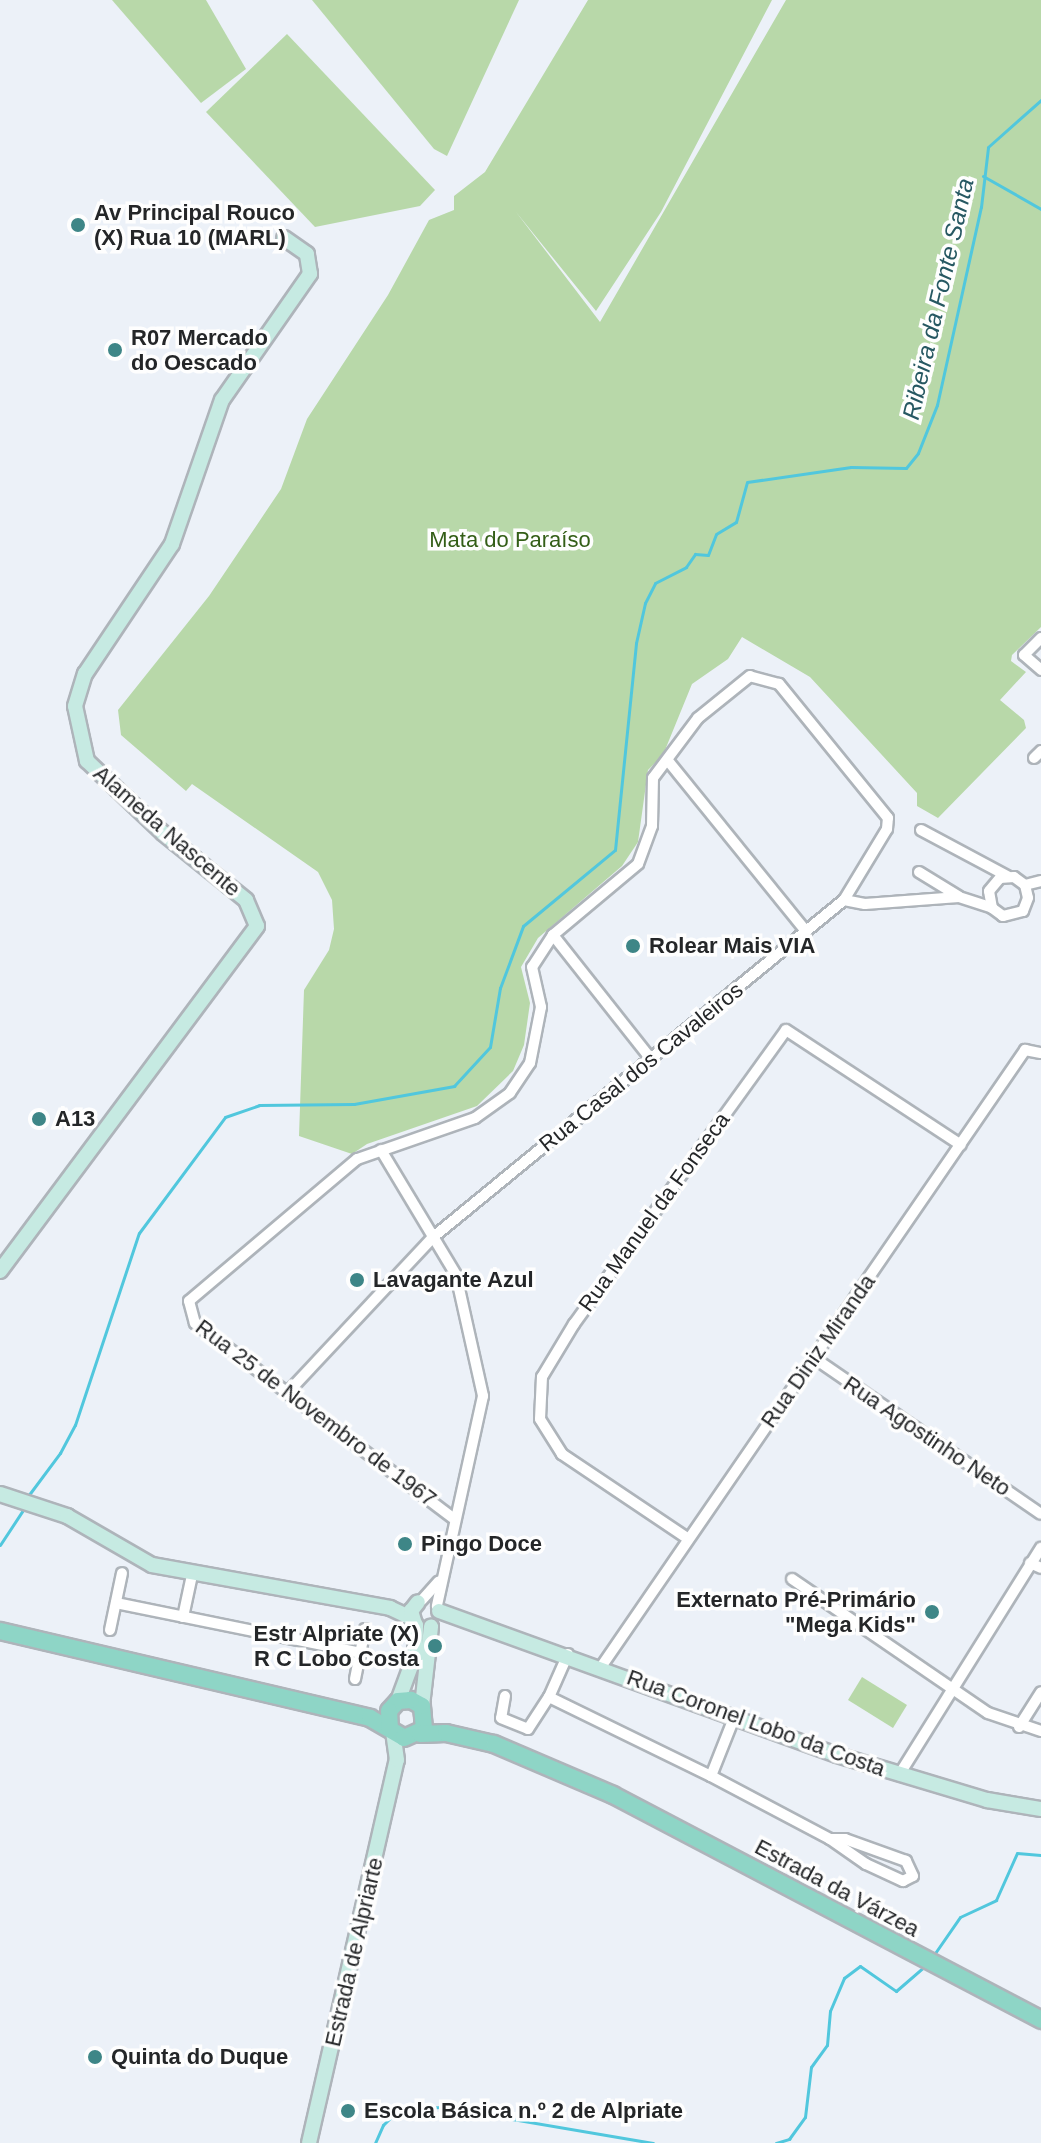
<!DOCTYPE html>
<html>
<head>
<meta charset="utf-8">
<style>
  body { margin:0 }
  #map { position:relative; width:1041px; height:2143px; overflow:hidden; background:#ecf1f8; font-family:Arial,sans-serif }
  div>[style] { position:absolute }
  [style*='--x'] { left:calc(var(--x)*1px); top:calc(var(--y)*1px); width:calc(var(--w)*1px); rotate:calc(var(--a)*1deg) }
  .green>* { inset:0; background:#b8d8a9 }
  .stream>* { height:3px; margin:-1.5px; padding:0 1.5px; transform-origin:1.5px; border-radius:1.5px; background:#51c7dd }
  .roads { filter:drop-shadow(2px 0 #aeb4ba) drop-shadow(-2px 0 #aeb4ba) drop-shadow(0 2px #aeb4ba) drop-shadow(0 -2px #aeb4ba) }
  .street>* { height:10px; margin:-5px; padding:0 5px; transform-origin:5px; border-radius:5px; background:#fff }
  .secondary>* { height:14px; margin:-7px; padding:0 7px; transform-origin:7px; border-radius:7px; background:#c6eae2 }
  .primary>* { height:16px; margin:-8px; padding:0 8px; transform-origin:8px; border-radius:8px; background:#8ed5c6 }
  .dots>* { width:22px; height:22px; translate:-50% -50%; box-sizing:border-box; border:4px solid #fefefe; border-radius:50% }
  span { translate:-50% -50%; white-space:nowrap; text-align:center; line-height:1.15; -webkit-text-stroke:7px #fefefe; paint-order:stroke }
  .poi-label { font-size:22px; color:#242628; font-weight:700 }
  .left { translate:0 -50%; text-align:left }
  .right { translate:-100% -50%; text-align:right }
  .park-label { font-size:22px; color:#335e17 }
  .street-label { font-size:22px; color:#242628 }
  .water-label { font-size:24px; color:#265862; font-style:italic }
</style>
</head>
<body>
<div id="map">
  <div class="green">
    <i style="clip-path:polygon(112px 0,206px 0,246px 69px,201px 103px)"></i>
    <i style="clip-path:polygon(312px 0,519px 0,447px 156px,434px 149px)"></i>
    <i style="clip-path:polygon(588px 0,772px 0,661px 212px,596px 311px,516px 212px,600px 322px,786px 0,1041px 0,1041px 627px,1012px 655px,1011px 661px,1026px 672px,1000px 700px,1024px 720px,1026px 728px,938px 818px,917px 806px,917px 793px,810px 677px,742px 637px,728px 659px,692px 684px,663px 755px,648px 770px,638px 842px,622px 866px,538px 938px,521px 967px,530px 1003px,524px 1045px,513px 1071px,477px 1106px,367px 1144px,352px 1154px,299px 1136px,304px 990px,329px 950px,334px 929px,332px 900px,318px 872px,192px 784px,186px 791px,121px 735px,118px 710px,209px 596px,281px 489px,307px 419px,388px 295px,429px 220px,454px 210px,454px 196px,485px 172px)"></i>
    <i style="clip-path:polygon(287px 34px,435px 190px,420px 206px,315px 227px,206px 112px)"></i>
    <i style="clip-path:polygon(862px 1677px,907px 1705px,893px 1728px,848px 1700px)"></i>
  </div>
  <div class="stream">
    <i style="--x:983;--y:176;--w:67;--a:29.6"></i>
    <i style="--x:28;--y:1496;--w:54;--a:-53.3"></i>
    <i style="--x:60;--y:1453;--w:32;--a:-62"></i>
    <i style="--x:75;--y:1425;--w:202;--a:-71.6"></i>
    <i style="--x:139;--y:1233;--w:144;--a:-53.4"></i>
    <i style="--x:225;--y:1117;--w:36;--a:-19"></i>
    <i style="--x:259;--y:1105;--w:95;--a:-0.6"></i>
    <i style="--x:354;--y:1104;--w:102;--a:-10.2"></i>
    <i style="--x:454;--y:1086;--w:53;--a:-47.3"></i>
    <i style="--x:490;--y:1047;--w:60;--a:-80.4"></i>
    <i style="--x:500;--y:988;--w:66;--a:-69.6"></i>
    <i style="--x:523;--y:926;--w:119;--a:-39.6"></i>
    <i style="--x:615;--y:850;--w:208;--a:-84.2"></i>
    <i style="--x:636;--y:643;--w:41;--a:-77.3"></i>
    <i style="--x:645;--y:603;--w:22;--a:-63"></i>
    <i style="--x:655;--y:583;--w:35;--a:-27"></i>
    <i style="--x:686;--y:567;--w:16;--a:-55"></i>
    <i style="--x:695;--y:554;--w:13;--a:4"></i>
    <i style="--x:708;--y:555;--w:22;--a:-69"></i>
    <i style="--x:716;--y:534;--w:23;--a:-31"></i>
    <i style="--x:736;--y:522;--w:41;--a:-74.6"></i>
    <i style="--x:747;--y:482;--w:105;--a:-8.2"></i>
    <i style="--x:851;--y:467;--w:55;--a:1"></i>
    <i style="--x:906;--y:468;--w:19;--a:-51"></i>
    <i style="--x:918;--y:453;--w:52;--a:-68.4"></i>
    <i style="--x:937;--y:405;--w:203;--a:-77.5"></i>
    <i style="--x:981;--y:207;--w:60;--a:-83.3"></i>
    <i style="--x:988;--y:147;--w:71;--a:-41.6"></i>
    <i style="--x:0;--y:1545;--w:42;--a:-56.7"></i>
    <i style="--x:933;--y:1956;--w:47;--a:-55.3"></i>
    <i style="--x:960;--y:1917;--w:40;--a:-25"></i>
    <i style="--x:996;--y:1900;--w:51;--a:-65.9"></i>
    <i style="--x:1017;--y:1853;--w:24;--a:5"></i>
    <i style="--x:375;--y:2143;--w:20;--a:-66"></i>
    <i style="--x:383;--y:2125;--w:23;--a:-45"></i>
    <i style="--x:399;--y:2109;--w:43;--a:-2.7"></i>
    <i style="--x:442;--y:2107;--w:214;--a:9.7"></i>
    <i style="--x:776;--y:2143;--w:14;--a:-17"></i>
    <i style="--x:789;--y:2139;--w:27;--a:-54"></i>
    <i style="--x:805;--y:2117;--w:50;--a:-83.2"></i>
    <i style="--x:811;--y:2067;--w:27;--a:-54"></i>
    <i style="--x:827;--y:2045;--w:34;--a:-85"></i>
    <i style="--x:830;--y:2011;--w:36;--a:-67"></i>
    <i style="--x:844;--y:1978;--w:20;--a:-37"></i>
    <i style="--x:860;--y:1966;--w:44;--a:34.8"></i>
    <i style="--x:896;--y:1991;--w:40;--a:-41"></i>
  </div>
  <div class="roads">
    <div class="street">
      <i style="--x:1041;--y:638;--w:24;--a:135"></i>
      <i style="--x:1024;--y:655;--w:23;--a:41"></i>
      <i style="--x:1034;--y:758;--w:10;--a:-45"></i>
      <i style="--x:669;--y:762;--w:218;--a:51"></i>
      <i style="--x:921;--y:830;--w:98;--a:28.1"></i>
      <i style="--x:919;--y:872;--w:46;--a:31.6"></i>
      <i style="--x:1025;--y:885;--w:13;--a:77"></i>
      <i style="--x:1028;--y:898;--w:14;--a:111"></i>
      <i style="--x:1023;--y:911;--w:21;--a:166"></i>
      <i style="--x:1003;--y:916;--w:14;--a:-144"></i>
      <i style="--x:992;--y:908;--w:17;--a:-100"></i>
      <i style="--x:989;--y:891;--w:17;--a:-50"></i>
      <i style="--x:1000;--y:878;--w:14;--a:-4"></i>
      <i style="--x:1014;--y:877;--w:14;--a:36"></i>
      <i style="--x:1025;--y:885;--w:16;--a:-14"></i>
      <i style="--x:844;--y:900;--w:21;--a:11"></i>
      <i style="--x:865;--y:904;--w:94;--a:-4.3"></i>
      <i style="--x:959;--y:897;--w:35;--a:18"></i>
      <i style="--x:553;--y:935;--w:158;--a:51.7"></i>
      <i style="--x:381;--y:1150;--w:146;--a:59"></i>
      <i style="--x:456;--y:1275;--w:124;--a:77.4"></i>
      <i style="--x:483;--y:1396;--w:215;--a:102.4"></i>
      <i style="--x:814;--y:1358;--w:275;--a:34.5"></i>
      <i style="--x:290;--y:1390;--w:208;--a:-46.9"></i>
      <i style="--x:432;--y:1238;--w:533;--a:-39.37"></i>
      <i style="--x:844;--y:900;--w:83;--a:-58.8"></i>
      <i style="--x:887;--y:829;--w:11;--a:-85"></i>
      <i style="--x:888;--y:818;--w:173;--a:-129.1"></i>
      <i style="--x:779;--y:684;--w:30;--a:-165"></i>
      <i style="--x:750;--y:676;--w:67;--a:141.1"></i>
      <i style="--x:698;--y:718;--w:75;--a:126.9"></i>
      <i style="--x:653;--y:778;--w:48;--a:91.2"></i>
      <i style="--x:652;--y:826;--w:40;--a:110.2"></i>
      <i style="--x:638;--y:864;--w:111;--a:140.1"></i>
      <i style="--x:553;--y:935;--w:38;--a:123"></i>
      <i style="--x:532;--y:967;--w:41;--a:77.3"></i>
      <i style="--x:541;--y:1007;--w:57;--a:101.1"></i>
      <i style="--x:530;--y:1063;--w:36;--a:124"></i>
      <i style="--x:510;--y:1093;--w:43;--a:144.5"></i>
      <i style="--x:475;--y:1118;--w:125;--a:160.8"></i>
      <i style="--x:357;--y:1159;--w:220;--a:139.8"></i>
      <i style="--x:189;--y:1301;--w:23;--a:75"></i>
      <i style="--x:195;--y:1323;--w:323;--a:37.1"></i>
      <i style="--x:687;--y:1538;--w:151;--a:-146.1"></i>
      <i style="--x:562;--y:1454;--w:41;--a:-122.2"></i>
      <i style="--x:540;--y:1419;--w:42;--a:-87.3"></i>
      <i style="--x:542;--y:1377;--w:62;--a:-58.9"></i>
      <i style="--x:574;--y:1324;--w:362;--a:-54.2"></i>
      <i style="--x:786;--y:1030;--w:209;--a:33.3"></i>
      <i style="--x:1030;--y:1563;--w:12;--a:24"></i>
      <i style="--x:792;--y:1579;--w:237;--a:34.4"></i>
      <i style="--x:988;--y:1713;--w:56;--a:18.8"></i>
      <i style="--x:422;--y:1600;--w:25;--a:-48"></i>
      <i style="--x:116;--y:1603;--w:250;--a:11.5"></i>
      <i style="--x:183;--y:1617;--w:43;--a:-77.9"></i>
      <i style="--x:110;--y:1630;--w:58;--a:-78.1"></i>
      <i style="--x:568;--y:1654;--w:47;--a:113.8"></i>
      <i style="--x:549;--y:1697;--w:180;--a:26"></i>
      <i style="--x:711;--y:1776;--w:135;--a:27.9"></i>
      <i style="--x:830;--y:1839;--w:44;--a:34.8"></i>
      <i style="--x:866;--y:1864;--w:41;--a:24.7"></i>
      <i style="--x:903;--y:1881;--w:11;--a:-27"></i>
      <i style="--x:913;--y:1876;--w:17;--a:-115"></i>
      <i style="--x:906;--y:1861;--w:65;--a:-160.2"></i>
      <i style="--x:845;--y:1839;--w:15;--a:180"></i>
      <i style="--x:601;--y:1667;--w:749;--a:-55.5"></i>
      <i style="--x:1025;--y:1050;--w:16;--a:11"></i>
      <i style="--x:355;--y:1679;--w:51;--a:-78.7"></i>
      <i style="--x:505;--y:1696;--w:22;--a:100"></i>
      <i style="--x:501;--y:1718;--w:29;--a:22"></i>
      <i style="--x:528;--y:1729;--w:38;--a:-57"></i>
      <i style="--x:1019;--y:1727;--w:41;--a:-57.8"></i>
      <i style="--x:899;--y:1775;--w:268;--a:-58"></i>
      <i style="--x:711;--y:1776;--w:62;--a:-68.4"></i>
    </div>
    <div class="secondary">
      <i style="--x:0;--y:1271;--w:430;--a:-53.3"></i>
      <i style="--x:257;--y:926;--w:28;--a:-113"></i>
      <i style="--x:246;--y:900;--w:107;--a:-141.1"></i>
      <i style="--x:163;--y:833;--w:105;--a:-136.5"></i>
      <i style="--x:87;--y:761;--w:56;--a:-102.3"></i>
      <i style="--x:75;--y:706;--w:34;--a:-73"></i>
      <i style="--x:85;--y:674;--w:156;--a:-56.2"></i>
      <i style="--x:172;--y:544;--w:152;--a:-70.9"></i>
      <i style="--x:222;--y:400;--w:154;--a:-55.1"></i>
      <i style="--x:310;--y:274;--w:20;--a:-99"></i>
      <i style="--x:307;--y:254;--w:28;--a:-145"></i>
      <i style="--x:0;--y:1494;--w:71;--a:18.2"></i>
      <i style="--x:67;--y:1516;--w:98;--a:30"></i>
      <i style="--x:152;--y:1565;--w:242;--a:10.2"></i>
      <i style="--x:390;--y:1608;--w:23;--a:25"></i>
      <i style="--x:439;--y:1611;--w:423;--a:19.9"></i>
      <i style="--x:837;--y:1755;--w:157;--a:16.7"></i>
      <i style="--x:987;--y:1800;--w:55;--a:9.5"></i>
      <i style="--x:415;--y:1624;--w:14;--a:-107"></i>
      <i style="--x:411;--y:1611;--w:11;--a:-52"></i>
      <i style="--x:398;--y:1701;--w:49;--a:-69.7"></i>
      <i style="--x:415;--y:1655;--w:30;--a:-88"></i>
      <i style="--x:422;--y:1706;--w:80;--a:-83.5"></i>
      <i style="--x:309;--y:2143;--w:393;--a:-77.1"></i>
      <i style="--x:397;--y:1760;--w:27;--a:-98"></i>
    </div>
    <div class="primary">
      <i style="--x:0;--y:1631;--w:380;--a:13.2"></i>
      <i style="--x:370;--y:1718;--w:39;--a:30"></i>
      <i style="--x:404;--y:1738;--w:22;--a:-24"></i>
      <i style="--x:424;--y:1729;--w:23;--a:-95"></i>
      <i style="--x:422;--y:1706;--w:13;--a:-151"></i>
      <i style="--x:411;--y:1700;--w:13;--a:176"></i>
      <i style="--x:398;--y:1701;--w:13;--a:132"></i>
      <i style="--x:389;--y:1711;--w:18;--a:87"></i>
      <i style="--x:420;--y:1734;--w:26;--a:-2"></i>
      <i style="--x:446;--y:1733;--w:49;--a:12.9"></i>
      <i style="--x:494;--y:1744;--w:129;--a:23.2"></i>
      <i style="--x:613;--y:1795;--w:484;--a:27.7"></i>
    </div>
  </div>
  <div class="dots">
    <i style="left:78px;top:225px;background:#3e8687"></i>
    <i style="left:115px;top:350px;background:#3e8687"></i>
    <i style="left:633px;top:946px;background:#3e8687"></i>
    <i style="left:39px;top:1119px;background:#3e8687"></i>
    <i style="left:357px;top:1280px;background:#3e8687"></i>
    <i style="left:405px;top:1544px;background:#3e8687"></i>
    <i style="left:932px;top:1612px;background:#3e8687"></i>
    <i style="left:435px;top:1646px;background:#3e8687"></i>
    <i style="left:95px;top:2057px;background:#3e8687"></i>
    <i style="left:348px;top:2111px;background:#3e8687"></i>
  </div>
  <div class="poi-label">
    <span class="left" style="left:94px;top:225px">Av Principal Rouco<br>(X) Rua 10 (MARL)</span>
    <span class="left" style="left:131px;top:350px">R07 Mercado<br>do Oescado</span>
    <span class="left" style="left:649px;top:946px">Rolear Mais VIA</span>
    <span class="left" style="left:55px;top:1119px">A13</span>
    <span class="left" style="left:373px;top:1280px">Lavagante Azul</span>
    <span class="left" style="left:421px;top:1544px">Pingo Doce</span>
    <span class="right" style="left:916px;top:1612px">Externato Pré-Primário<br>"Mega Kids"</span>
    <span class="right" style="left:419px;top:1646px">Estr Alpriate (X)<br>R C Lobo Costa</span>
    <span class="left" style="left:111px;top:2057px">Quinta do Duque</span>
    <span class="left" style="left:364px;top:2111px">Escola Básica n.º 2 de Alpriate</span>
  </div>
  <div class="park-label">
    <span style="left:510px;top:540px">Mata do Paraíso</span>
  </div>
  <div class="street-label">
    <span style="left:167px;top:831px;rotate:41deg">Alameda Nascente</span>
    <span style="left:641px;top:1067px;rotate:-39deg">Rua Casal dos Cavaleiros</span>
    <span style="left:654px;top:1212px;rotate:-54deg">Rua Manuel da Fonseca</span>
    <span style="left:818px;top:1351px;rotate:-55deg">Rua Diniz Miranda</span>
    <span style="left:316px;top:1413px;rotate:37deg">Rua 25 de Novembro de 1967</span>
    <span style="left:927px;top:1436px;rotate:34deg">Rua Agostinho Neto</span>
    <span style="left:756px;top:1723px;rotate:20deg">Rua Coronel Lobo da Costa</span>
    <span style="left:837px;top:1888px;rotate:28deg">Estrada da Várzea</span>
    <span style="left:354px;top:1952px;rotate:-77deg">Estrada de Alpriarte</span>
  </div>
  <div class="water-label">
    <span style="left:938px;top:299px;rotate:-77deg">Ribeira da Fonte Santa</span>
  </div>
</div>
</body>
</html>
